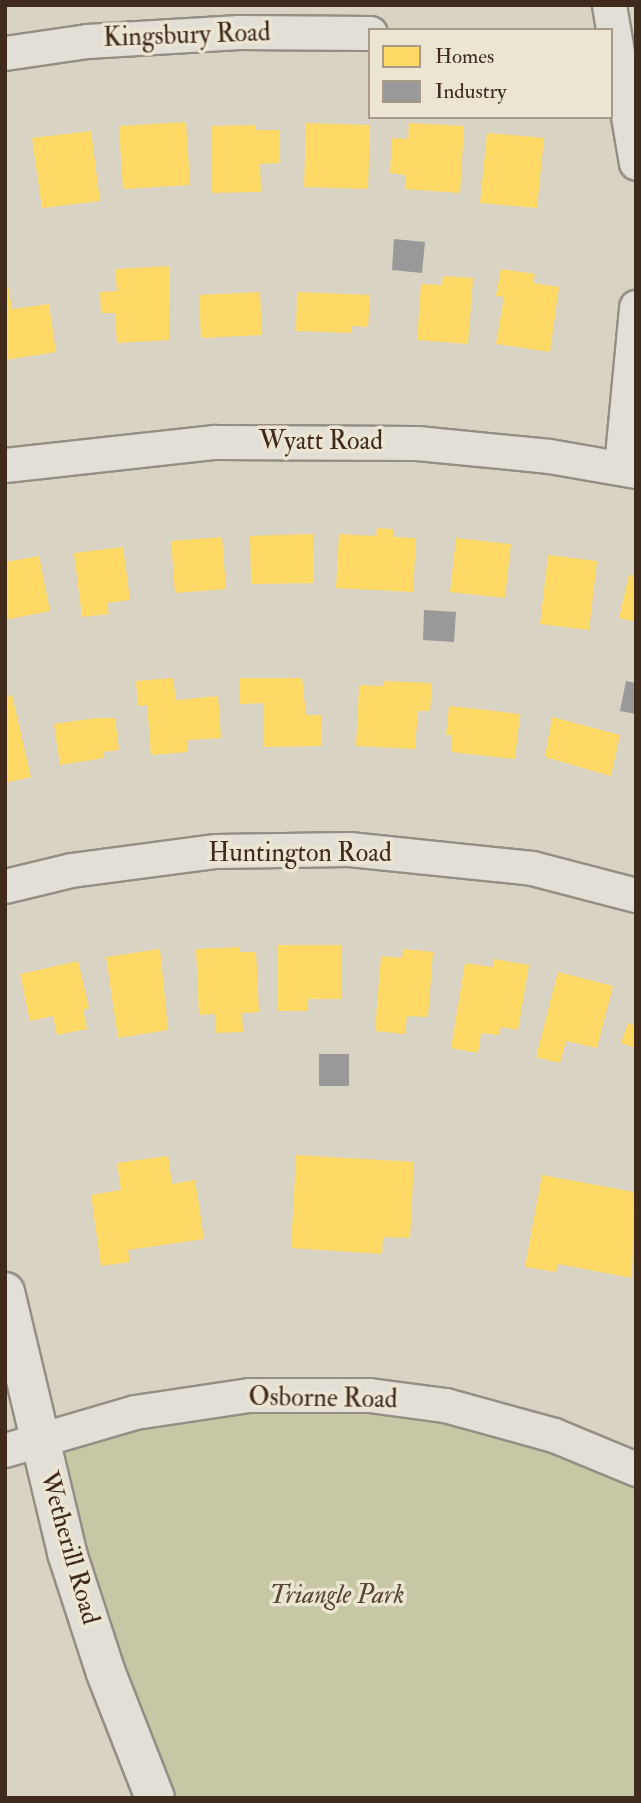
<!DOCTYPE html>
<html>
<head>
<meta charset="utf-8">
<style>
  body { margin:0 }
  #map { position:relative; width:641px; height:1803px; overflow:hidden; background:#d8d3c3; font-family:"IM FELL Double Pica",serif }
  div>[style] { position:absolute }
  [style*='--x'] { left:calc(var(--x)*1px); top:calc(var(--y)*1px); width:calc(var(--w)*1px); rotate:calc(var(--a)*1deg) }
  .green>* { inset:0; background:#c6c7a5 }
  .homes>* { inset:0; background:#ffd966 }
  .industry>* { inset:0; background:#999 }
  .roads { filter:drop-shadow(2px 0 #948e84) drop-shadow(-2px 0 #948e84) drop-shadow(0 2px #948e84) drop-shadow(0 -2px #948e84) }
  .minor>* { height:33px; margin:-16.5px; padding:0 16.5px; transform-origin:16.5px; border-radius:16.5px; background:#e2dfd7 }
  .tertiary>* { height:38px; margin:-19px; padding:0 19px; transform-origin:19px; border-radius:19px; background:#e2dfd7 }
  span { translate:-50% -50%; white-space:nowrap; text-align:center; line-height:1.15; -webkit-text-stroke:7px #ece5d2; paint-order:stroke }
  .street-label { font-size:26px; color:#3f2a1c }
  .park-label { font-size:26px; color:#574732; font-style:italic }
  .frame { position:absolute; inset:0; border:7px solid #3f2a1c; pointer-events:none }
  .legend { position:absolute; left:368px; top:28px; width:245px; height:91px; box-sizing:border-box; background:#ece5d2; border:2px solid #a79a89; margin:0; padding:9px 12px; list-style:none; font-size:21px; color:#3f2a1c }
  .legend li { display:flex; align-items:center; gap:14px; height:35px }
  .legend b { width:35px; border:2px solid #a79a89 }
</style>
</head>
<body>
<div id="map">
  <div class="green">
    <i style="clip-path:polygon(375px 1396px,636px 1469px,636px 1798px,155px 1798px,39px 1440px,135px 1412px)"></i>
  </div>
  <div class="homes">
    <i style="clip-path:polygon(186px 122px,190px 185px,123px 189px,119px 126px)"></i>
    <i style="clip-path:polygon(306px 123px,370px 125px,368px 189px,304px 187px)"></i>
    <i style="clip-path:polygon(409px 123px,464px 126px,460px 193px,405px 189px,406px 175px,390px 173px,392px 138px,408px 139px)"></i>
    <i style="clip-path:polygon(256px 125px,256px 130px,280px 130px,280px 163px,260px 164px,261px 192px,212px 193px,211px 126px)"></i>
    <i style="clip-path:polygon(91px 131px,100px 201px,42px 208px,32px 138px)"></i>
    <i style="clip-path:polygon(487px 133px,544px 138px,537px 208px,480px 203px)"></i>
    <i style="clip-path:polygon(170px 266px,169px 340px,117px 343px,115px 313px,101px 313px,100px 292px,117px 291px,115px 269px)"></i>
    <i style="clip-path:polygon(501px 269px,535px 274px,533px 283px,559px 287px,550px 352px,496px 344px,504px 297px,496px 296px)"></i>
    <i style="clip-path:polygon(443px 276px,473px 278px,468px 344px,417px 340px,421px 284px,442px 285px)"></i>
    <i style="clip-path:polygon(8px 285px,12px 309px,49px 304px,56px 352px,5px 360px)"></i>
    <i style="clip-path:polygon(260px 292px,262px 335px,201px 338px,199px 295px)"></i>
    <i style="clip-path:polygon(297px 292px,370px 295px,368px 327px,352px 326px,352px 333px,296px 331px)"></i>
    <i style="clip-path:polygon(377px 528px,393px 529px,393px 537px,416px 538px,413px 592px,336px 588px,339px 534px,376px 536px)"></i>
    <i style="clip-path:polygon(313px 534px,314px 583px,251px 584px,250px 536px)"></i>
    <i style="clip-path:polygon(222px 537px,226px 589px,175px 593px,171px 541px)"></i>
    <i style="clip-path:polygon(456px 538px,511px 544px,505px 598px,450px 592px)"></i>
    <i style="clip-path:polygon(123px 547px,130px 600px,107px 603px,109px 614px,82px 617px,74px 553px)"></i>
    <i style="clip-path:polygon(548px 555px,597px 561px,589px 630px,540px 624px)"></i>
    <i style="clip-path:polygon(39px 556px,50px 611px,5px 620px,5px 562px)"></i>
    <i style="clip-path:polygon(629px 575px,636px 576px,636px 622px,619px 618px)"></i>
    <i style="clip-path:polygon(173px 678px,176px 700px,218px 696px,221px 738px,187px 740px,188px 752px,151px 755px,147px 705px,138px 706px,136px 681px)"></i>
    <i style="clip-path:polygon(240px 678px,302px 678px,306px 715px,321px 715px,322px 746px,264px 747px,263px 703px,240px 704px)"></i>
    <i style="clip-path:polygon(383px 681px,432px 683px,430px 711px,418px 711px,415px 749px,356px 746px,359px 685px,383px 686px)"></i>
    <i style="clip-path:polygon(12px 695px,31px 777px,5px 783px,5px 697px)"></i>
    <i style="clip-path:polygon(449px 706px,520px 714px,515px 759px,451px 752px,452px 735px,446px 735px)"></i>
    <i style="clip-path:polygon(552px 717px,620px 735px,611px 776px,545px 757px)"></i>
    <i style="clip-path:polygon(96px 718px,115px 718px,119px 750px,103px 752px,104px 758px,60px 765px,54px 724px)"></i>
    <i style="clip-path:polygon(278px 945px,341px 945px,341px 999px,307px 999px,307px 1011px,278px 1011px)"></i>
    <i style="clip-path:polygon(239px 947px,240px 952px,256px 952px,259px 1012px,242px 1013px,243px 1032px,216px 1033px,215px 1014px,199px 1015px,196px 949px)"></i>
    <i style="clip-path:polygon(160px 949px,168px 1030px,118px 1038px,106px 957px)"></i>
    <i style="clip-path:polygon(403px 949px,433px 952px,428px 1017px,407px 1016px,405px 1034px,375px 1031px,381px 956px,402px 958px)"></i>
    <i style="clip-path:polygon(494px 959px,529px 965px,518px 1030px,501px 1027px,499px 1035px,481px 1033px,478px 1053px,451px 1048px,465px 963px,493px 967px)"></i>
    <i style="clip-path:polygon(78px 961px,89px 1008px,83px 1010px,87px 1029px,57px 1035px,53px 1016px,30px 1021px,20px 974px)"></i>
    <i style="clip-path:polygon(558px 972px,613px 986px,597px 1048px,566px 1041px,560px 1063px,536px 1057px)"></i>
    <i style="clip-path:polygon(628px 1023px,636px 1026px,636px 1048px,621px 1043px)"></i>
    <i style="clip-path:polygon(296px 1155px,414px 1162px,410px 1238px,383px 1237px,382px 1254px,291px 1248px)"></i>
    <i style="clip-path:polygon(168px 1156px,172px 1184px,195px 1180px,204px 1239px,128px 1250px,130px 1262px,101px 1266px,91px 1195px,121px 1190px,117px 1163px)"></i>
    <i style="clip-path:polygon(542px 1175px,634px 1192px,632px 1278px,558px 1264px,556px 1272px,525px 1267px)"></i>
  </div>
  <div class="industry">
    <i style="clip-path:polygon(394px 239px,425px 242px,422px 273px,392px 270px)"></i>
    <i style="clip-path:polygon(424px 610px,456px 612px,454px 642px,423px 640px)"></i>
    <i style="clip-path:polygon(626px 681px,636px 683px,636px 714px,620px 711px)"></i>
    <i style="clip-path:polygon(319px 1054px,349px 1054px,349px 1086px,319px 1086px)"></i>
  </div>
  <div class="roads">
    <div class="minor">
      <i style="--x:609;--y:5;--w:160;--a:80.3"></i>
      <i style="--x:5;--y:53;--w:83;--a:-8.3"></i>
      <i style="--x:87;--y:41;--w:152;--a:-3.4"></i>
      <i style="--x:239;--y:32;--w:131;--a:0.4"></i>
      <i style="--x:5;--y:465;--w:211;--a:-6.3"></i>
      <i style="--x:215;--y:442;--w:202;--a:0.3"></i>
      <i style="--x:417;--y:443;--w:133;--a:5.6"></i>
      <i style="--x:549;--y:456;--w:88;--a:9.8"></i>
      <i style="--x:621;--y:467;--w:161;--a:-84.6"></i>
      <i style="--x:5;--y:886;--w:68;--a:-13.6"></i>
      <i style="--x:71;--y:870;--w:146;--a:-7.5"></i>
      <i style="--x:216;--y:851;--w:133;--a:-0.9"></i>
      <i style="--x:349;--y:849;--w:184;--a:5.9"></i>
      <i style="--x:532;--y:868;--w:107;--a:14.6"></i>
      <i style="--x:5;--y:1450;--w:135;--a:-16.3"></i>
      <i style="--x:135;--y:1412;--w:115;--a:-8.5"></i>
      <i style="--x:249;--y:1395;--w:120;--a:0"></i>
      <i style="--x:369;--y:1395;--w:77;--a:7.5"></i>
      <i style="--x:445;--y:1405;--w:113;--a:15.4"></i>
      <i style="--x:554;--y:1435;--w:89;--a:22.5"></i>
    </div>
    <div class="tertiary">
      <i style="--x:5;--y:1292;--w:268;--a:76.6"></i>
      <i style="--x:67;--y:1553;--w:126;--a:72"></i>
      <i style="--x:106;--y:1673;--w:134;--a:68.6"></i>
    </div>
  </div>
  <div class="street-label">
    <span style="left:187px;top:36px;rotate:-2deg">Kingsbury Road</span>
    <span style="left:321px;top:442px">Wyatt Road</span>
    <span style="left:300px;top:854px">Huntington Road</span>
    <span style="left:323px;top:1399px;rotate:1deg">Osborne Road</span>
    <span style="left:69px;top:1548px;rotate:74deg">Wetherill Road</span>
  </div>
  <div class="park-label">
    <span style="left:337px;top:1596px">Triangle Park</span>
  </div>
  <div class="frame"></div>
  <ul class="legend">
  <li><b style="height:19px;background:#ffd966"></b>Homes</li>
  <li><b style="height:19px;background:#999"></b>Industry</li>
  </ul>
</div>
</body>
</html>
